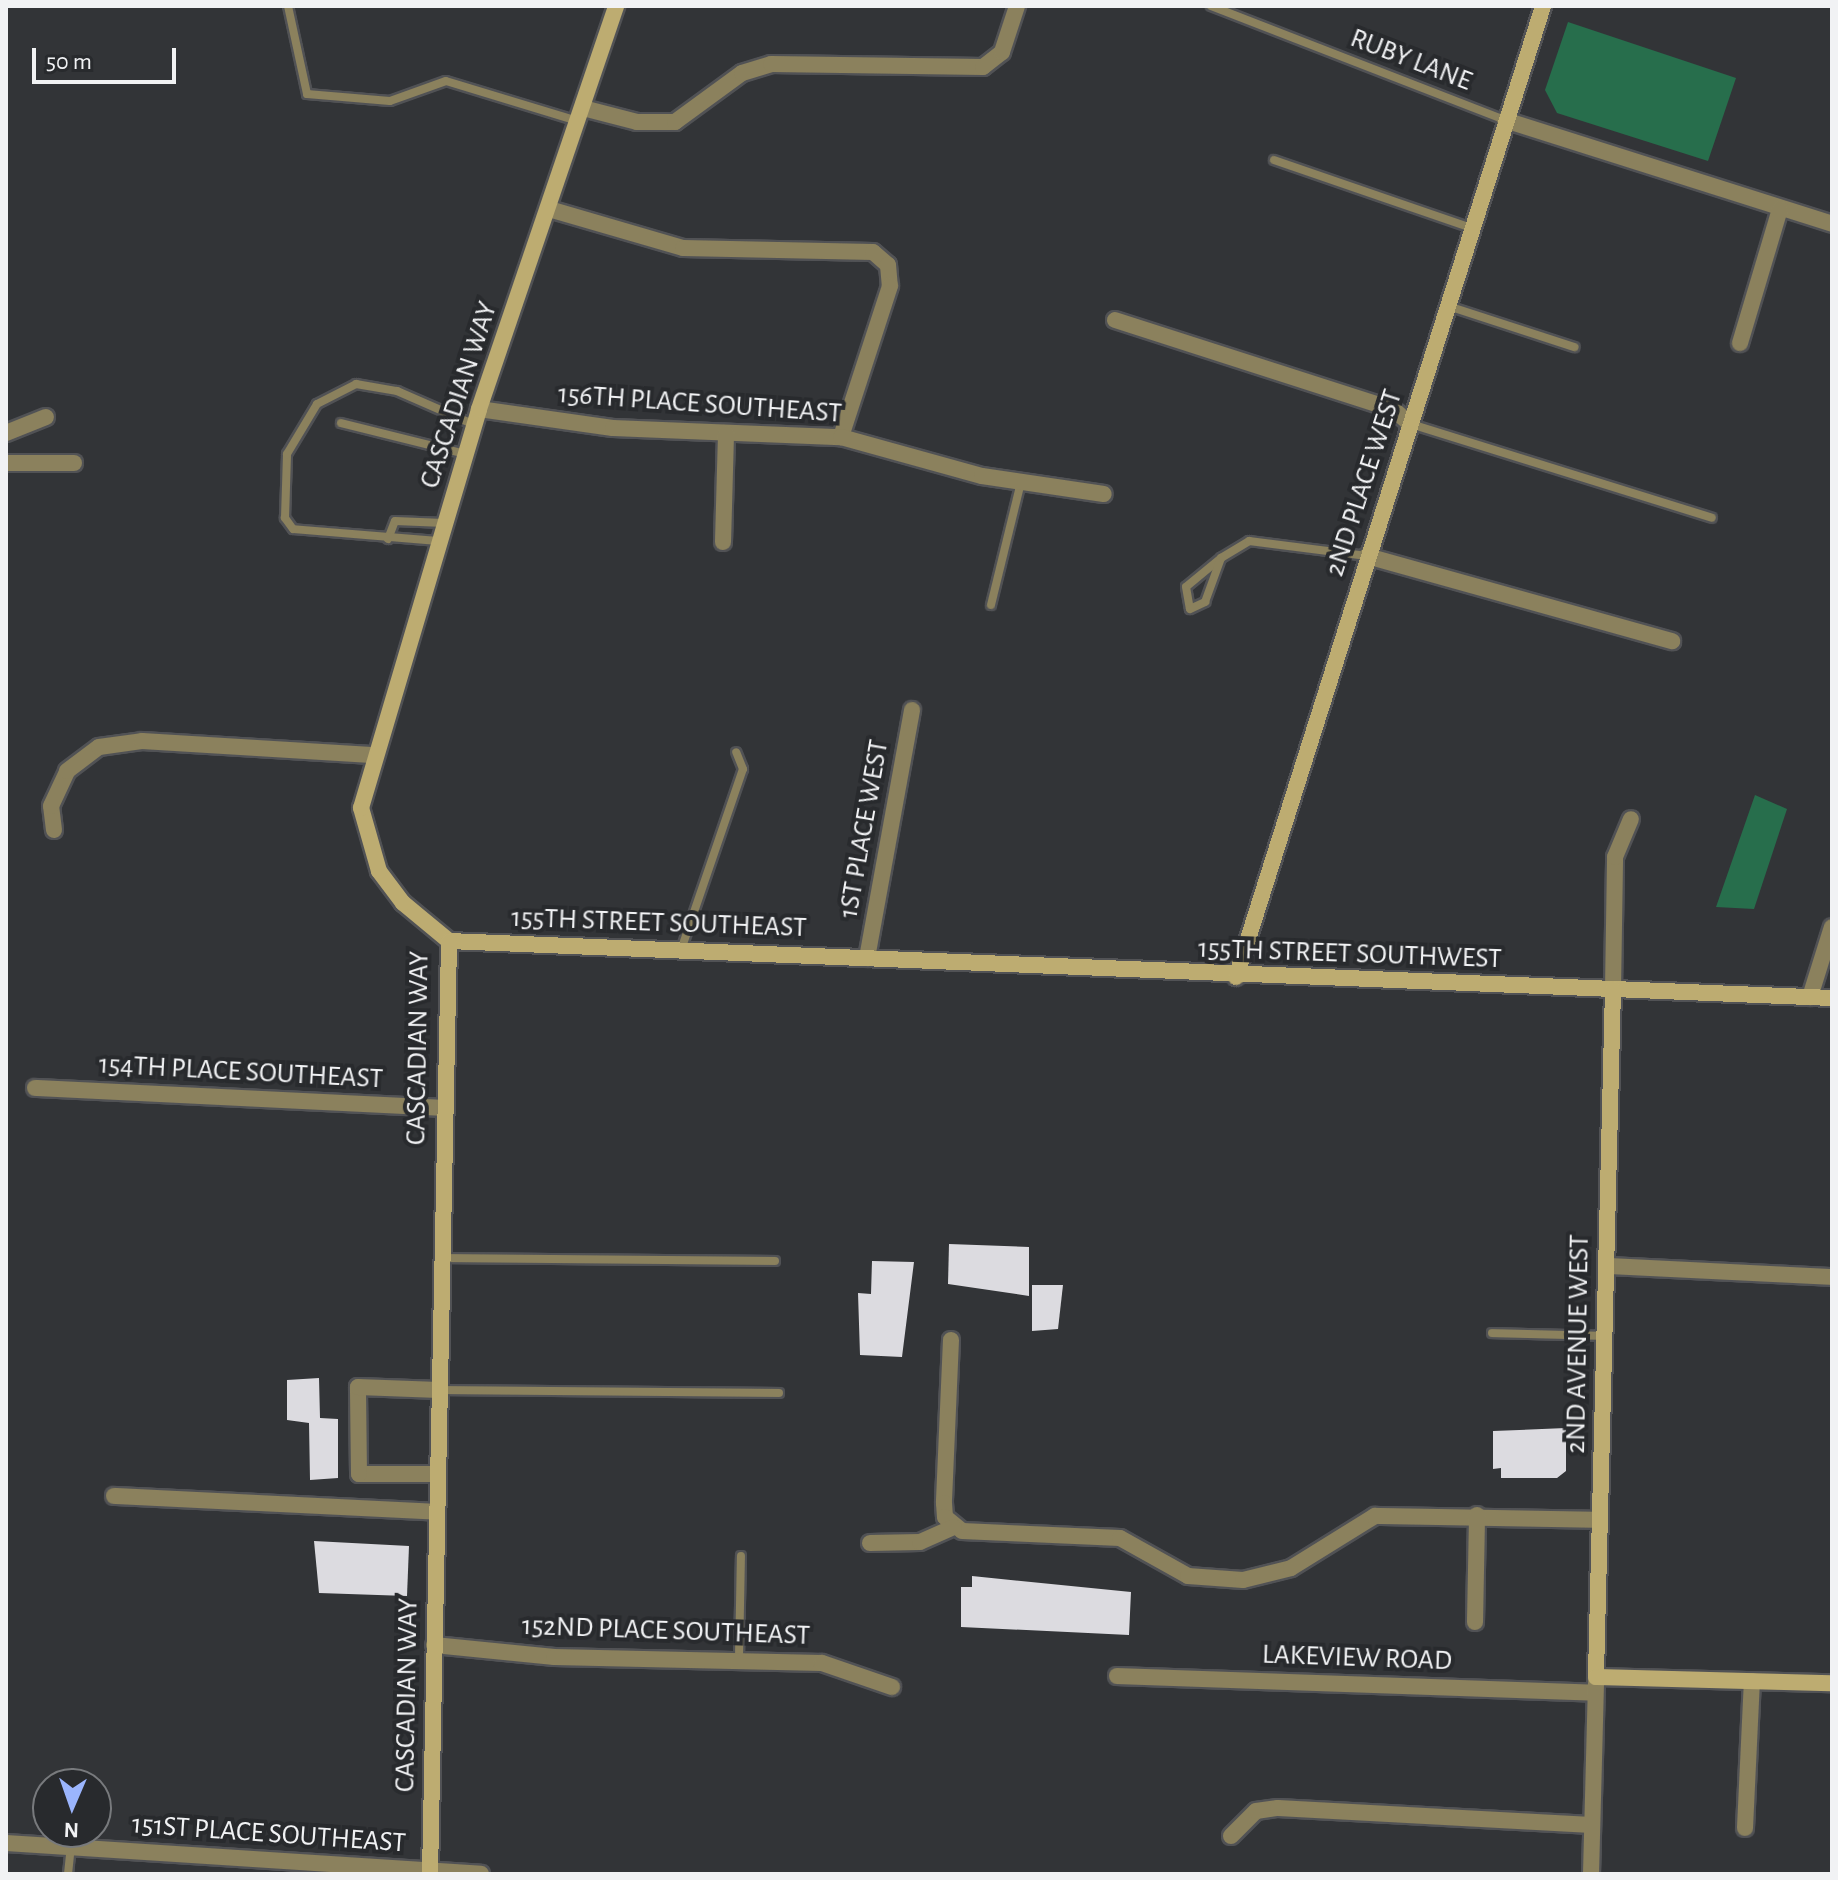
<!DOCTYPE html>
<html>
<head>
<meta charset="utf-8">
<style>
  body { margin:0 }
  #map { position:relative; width:1838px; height:1880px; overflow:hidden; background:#323437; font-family:"Alegreya Sans",sans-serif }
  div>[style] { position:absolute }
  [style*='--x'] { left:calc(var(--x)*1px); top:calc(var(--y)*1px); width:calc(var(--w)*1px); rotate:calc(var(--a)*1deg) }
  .green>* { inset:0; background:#276e4c }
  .building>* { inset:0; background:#dcdbe0 }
  .roads { filter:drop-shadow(2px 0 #515255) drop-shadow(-2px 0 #515255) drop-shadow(0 2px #515255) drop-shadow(0 -2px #515255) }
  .lane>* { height:8px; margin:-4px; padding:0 4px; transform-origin:4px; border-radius:4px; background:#8b815d }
  .street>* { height:16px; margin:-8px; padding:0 8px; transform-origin:8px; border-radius:8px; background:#8b815d }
  .secondary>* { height:16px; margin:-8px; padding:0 8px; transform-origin:8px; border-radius:8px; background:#bdac71 }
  span { translate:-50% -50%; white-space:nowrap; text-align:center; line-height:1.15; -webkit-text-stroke:8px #282a2d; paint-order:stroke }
  .street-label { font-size:28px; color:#f1f2f4 }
  .frame { position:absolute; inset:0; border:8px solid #f1f2f4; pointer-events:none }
  .north { position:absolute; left:32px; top:1768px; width:80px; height:80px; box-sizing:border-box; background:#282a2d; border:2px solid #787a7d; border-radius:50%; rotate:182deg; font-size:22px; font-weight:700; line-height:32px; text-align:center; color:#f1f2f4 }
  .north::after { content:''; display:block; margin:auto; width:28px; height:36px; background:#9bb5fd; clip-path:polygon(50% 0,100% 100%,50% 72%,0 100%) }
  .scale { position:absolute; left:32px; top:48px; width:144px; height:36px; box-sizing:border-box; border:4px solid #f1f2f4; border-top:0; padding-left:10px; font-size:24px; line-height:28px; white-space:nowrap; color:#f1f2f4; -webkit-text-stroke:6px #282a2d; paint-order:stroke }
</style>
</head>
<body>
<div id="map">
  <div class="green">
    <i style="clip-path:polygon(1568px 22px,1736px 78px,1708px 161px,1557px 113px,1545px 90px)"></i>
    <i style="clip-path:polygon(1755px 795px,1787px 809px,1754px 909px,1716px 907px)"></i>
  </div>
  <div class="building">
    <i style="clip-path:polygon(949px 1244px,1029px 1247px,1029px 1296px,948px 1284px)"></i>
    <i style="clip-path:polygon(872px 1261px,914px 1262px,902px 1357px,860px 1355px,858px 1293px,871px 1294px)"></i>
    <i style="clip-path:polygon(1032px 1285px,1063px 1285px,1058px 1329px,1032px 1331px)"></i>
    <i style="clip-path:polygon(319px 1378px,320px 1418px,338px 1419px,338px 1478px,310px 1480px,309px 1423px,287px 1420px,287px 1380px)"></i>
    <i style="clip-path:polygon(1566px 1428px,1566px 1471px,1557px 1478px,1501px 1478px,1501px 1468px,1493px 1469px,1493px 1431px)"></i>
    <i style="clip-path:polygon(314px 1541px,409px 1546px,407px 1596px,319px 1593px)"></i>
    <i style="clip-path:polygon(972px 1576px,1131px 1592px,1129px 1635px,961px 1627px,961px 1587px,972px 1587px)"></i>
  </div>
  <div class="roads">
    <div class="lane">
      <i style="--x:288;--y:6;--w:90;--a:77.8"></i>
      <i style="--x:307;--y:94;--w:83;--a:4.8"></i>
      <i style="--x:390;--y:101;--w:59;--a:-19.7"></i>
      <i style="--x:446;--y:81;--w:138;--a:16.9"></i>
      <i style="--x:1211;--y:6;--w:315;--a:21.2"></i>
      <i style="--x:1274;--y:160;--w:208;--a:19"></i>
      <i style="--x:1448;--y:306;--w:133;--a:18"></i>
      <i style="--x:341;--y:423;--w:128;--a:14"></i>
      <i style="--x:1411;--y:424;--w:315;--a:17.3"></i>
      <i style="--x:388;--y:539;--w:19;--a:-69"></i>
      <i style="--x:395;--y:521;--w:49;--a:2.3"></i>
      <i style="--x:438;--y:541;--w:145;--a:-175.3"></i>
      <i style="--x:293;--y:529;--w:14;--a:-126"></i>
      <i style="--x:285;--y:518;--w:64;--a:-88.2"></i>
      <i style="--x:287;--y:454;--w:58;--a:-59"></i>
      <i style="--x:317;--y:404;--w:44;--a:-27.1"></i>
      <i style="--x:356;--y:384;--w:42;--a:9.7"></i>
      <i style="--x:397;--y:391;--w:85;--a:23.6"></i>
      <i style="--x:1221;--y:558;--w:45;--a:140.4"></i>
      <i style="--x:1186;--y:587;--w:22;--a:80"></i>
      <i style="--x:1190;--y:609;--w:17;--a:-25"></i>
      <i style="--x:1205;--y:602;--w:47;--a:-70"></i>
      <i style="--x:1221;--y:558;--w:33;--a:-31"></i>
      <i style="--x:1249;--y:541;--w:119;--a:7.2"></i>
      <i style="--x:991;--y:605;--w:127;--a:-76.3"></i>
      <i style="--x:681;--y:950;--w:191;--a:-71.1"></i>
      <i style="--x:743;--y:769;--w:18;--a:-112"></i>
      <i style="--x:442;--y:1258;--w:333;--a:0.5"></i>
      <i style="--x:1492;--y:1333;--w:112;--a:1.5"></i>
      <i style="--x:440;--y:1390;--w:339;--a:0.5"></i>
      <i style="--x:739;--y:1657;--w:101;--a:-88.9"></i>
      <i style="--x:68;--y:1874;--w:27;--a:-84"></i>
    </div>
    <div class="street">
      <i style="--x:583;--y:108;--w:56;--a:14.5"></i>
      <i style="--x:637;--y:122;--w:38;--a:0"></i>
      <i style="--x:675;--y:122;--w:83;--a:-36.2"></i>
      <i style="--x:742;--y:73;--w:30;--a:-17"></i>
      <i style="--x:771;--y:64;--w:212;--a:0.8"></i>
      <i style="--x:983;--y:67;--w:24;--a:-38"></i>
      <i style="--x:1002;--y:52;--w:48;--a:-71.9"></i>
      <i style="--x:1505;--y:120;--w:343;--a:17.6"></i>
      <i style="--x:549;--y:209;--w:140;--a:16.2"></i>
      <i style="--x:683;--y:248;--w:190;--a:1.2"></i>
      <i style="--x:873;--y:252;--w:20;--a:41"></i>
      <i style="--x:888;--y:265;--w:21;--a:85"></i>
      <i style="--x:890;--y:286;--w:159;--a:108"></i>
      <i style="--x:1115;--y:320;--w:292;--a:17.8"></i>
      <i style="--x:1393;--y:409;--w:23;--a:41"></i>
      <i style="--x:1740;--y:343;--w:140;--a:-73.4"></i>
      <i style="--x:479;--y:409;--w:135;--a:8.1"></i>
      <i style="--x:613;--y:428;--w:228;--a:2.3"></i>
      <i style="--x:841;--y:437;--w:146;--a:15.5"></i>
      <i style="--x:982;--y:476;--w:123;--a:8.4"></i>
      <i style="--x:6;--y:433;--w:43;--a:-21.8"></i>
      <i style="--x:6;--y:463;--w:68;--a:0"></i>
      <i style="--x:723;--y:542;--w:109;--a:-88.4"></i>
      <i style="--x:1367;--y:556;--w:317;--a:15.6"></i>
      <i style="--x:54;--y:830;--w:24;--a:-97"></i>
      <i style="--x:51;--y:806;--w:38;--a:-65"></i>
      <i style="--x:67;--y:771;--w:40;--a:-37"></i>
      <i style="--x:99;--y:747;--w:43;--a:-7.9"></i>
      <i style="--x:142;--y:741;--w:230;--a:3.5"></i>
      <i style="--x:867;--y:958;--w:252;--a:-79.7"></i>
      <i style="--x:1613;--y:989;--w:132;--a:-89.1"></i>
      <i style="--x:1615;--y:857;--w:41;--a:-67.2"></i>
      <i style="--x:1810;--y:997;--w:73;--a:-72.6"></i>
      <i style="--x:35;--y:1088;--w:408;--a:2.8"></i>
      <i style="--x:1607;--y:1266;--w:225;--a:2.8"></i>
      <i style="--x:951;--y:1340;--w:163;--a:92.5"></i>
      <i style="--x:944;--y:1503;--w:14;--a:86"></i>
      <i style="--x:945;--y:1517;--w:22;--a:39"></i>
      <i style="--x:962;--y:1531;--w:158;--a:2.5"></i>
      <i style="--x:1120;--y:1538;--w:78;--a:29.2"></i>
      <i style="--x:1188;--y:1576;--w:55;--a:4.2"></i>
      <i style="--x:1243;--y:1580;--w:49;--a:-14"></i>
      <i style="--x:1291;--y:1568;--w:99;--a:-31.8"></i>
      <i style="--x:1375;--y:1516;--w:225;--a:1"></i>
      <i style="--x:437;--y:1474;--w:78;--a:180"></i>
      <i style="--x:359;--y:1474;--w:87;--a:-90.7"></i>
      <i style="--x:358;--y:1387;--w:81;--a:2.1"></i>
      <i style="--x:114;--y:1496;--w:322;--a:2.8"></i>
      <i style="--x:870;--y:1543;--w:50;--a:-1.1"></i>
      <i style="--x:920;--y:1542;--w:37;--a:-24"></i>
      <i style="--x:1475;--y:1622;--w:107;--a:-88.9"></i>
      <i style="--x:434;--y:1645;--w:121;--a:5.7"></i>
      <i style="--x:554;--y:1657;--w:268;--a:1.3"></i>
      <i style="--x:822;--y:1663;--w:74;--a:18.9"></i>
      <i style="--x:1117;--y:1676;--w:478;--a:2"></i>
      <i style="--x:1745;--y:1828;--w:147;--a:-87.3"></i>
      <i style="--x:1231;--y:1836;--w:35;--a:-45"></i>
      <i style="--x:1256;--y:1811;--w:22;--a:-8"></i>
      <i style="--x:1278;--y:1808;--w:314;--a:3.1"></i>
      <i style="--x:6;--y:1843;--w:476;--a:3.7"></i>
      <i style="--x:1591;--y:1874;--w:191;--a:-88.5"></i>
    </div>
    <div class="secondary">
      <i style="--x:449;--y:941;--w:1384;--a:2.36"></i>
      <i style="--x:449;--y:941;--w:60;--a:-140.4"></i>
      <i style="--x:403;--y:903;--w:40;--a:-127"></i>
      <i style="--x:379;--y:871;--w:66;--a:-105.9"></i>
      <i style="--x:361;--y:808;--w:416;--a:-73.5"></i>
      <i style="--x:479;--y:409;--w:426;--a:-71.2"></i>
      <i style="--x:1236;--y:977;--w:1018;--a:-72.45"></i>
      <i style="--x:1613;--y:989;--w:688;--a:91.42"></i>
      <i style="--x:1596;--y:1677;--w:236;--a:1.5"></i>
      <i style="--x:430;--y:1874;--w:933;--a:-88.83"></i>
    </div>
  </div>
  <div class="street-label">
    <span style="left:1411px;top:60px;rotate:21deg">RUBY LANE</span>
    <span style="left:459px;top:395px;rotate:-72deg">CASCADIAN WAY</span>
    <span style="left:700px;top:404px;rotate:4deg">156TH PLACE SOUTHEAST</span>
    <span style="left:1364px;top:483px;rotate:-72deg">2ND PLACE WEST</span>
    <span style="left:864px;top:829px;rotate:-80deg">1ST PLACE WEST</span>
    <span style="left:659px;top:923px;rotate:2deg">155TH STREET SOUTHEAST</span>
    <span style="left:1350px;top:954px;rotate:2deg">155TH STREET SOUTHWEST</span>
    <span style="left:418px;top:1048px;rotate:-89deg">CASCADIAN WAY</span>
    <span style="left:241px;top:1072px;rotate:3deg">154TH PLACE SOUTHEAST</span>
    <span style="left:1578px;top:1344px;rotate:-89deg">2ND AVENUE WEST</span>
    <span style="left:666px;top:1631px;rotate:2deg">152ND PLACE SOUTHEAST</span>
    <span style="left:1357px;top:1658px;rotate:2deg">LAKEVIEW ROAD</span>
    <span style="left:407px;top:1695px;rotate:-89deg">CASCADIAN WAY</span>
    <span style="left:269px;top:1834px;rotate:4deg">151ST PLACE SOUTHEAST</span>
  </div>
  <div class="frame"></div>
  <div class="north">N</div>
  <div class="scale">50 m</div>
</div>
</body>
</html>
